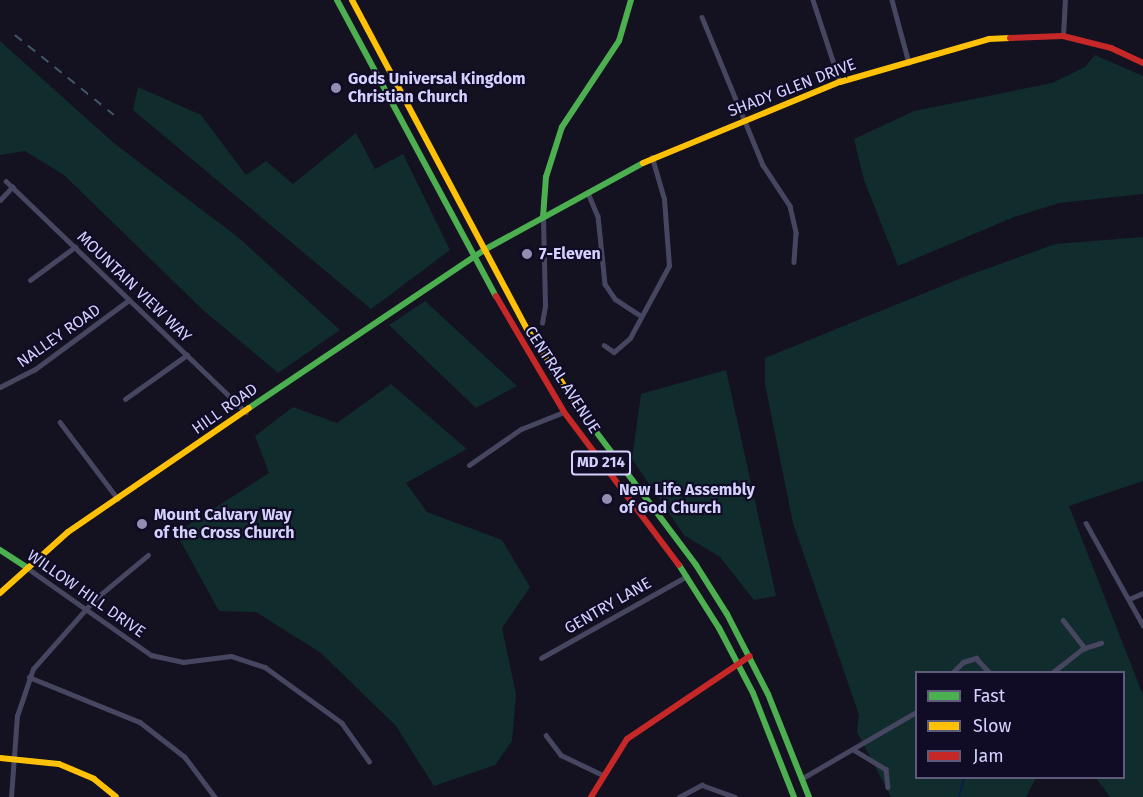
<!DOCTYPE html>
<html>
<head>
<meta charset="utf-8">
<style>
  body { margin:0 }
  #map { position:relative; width:1143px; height:797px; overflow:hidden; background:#141220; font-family:"Fira Sans",sans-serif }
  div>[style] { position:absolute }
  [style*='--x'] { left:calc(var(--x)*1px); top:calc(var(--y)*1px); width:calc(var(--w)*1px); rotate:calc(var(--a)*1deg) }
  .green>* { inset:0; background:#102c2c }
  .stream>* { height:1.5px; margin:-0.75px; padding:0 0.75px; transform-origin:0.75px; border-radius:0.75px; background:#082146 }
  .street>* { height:4.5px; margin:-2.25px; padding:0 2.25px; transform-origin:2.25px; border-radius:2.25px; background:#464661 }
  .fast>* { height:6px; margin:-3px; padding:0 3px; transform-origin:3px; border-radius:3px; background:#4caf50 }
  .slow>* { height:6px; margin:-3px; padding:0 3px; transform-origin:3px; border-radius:3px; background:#ffc107 }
  .jam>* { height:6px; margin:-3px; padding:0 3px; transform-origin:3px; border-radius:3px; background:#c62828 }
  .rail>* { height:1.5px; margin-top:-0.75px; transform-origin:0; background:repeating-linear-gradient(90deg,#3f576a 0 9px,transparent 0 17px) }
  .dots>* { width:16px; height:16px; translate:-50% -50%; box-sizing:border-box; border:3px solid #100c26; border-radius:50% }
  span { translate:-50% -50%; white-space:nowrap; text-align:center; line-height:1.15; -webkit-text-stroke:4.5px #100c26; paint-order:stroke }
  .shield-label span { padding:2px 4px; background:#100c26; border:2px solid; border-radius:4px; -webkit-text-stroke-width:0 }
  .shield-label { font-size:15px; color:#d5d1ff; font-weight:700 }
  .poi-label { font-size:16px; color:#d5d1ff; font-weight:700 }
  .left { translate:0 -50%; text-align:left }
  .street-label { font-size:16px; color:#d5d1ff }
  .legend { position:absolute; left:915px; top:671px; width:210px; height:108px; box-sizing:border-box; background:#100c26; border:2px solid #5f5b7d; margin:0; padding:8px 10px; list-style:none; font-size:18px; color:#d5d1ff }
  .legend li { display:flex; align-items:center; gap:12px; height:30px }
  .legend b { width:30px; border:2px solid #5f5b7d }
</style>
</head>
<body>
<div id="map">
  <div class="green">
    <i style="clip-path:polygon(0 41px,115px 144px,239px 238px,340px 330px,278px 373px,203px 310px,64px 175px,25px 151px,0 155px)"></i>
    <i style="clip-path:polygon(1095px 55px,1143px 76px,1143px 194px,1059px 203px,1014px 217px,898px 266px,864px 180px,854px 139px,914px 111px,1052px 83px,1085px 67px)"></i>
    <i style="clip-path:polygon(138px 87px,201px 115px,246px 175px,266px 161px,293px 184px,356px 133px,375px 169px,403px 154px,450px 250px,371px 309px,133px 110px)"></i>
    <i style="clip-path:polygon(1143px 237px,1143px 481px,1069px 506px,1143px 695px,1143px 797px,1110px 797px,1096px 778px,1124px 778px,1124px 672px,916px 672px,916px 778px,1036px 778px,1026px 797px,891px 797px,857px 732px,859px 715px,793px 523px,765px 384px,765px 358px,964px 277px,1055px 244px)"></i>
    <i style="clip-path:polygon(425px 301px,517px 386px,476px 408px,389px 325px)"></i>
    <i style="clip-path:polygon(726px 370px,776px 596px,754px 600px,720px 557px,684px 535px,632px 459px,641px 394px)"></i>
    <i style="clip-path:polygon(391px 384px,467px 449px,406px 483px,427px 512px,502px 540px,530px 587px,502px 628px,516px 694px,512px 741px,495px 765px,434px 786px,396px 726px,321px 653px,256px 612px,219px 611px,176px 533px,269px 473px,255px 436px,293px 407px,337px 423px)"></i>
  </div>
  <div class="stream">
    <i style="--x:959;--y:797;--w:20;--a:-75"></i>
  </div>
  <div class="street">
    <i style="--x:813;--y:0;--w:86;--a:71.8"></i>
    <i style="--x:892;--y:0;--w:65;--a:74.9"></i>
    <i style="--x:702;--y:17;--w:160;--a:67.6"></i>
    <i style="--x:763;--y:165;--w:49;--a:56.6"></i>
    <i style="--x:790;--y:206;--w:28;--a:77"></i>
    <i style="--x:796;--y:233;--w:29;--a:94"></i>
    <i style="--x:1063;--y:36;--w:36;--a:-87"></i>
    <i style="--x:6;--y:181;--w:333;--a:43.9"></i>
    <i style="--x:588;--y:193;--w:25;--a:67"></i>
    <i style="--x:598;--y:216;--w:68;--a:84.1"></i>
    <i style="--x:605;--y:284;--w:18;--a:56"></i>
    <i style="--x:615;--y:299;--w:31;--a:33"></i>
    <i style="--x:0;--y:200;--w:18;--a:-47"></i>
    <i style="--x:30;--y:280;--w:56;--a:-36.3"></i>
    <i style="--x:542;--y:323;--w:17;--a:-80"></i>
    <i style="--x:545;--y:306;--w:89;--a:-91.3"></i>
    <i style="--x:604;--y:345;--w:12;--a:35"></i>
    <i style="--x:614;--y:352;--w:21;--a:-41"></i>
    <i style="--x:630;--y:338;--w:82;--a:-61.6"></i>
    <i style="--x:669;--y:266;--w:67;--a:-94.3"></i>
    <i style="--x:664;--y:199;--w:43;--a:-106.3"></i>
    <i style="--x:0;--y:387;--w:38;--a:-27"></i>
    <i style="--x:34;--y:370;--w:118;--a:-36.4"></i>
    <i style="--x:125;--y:399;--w:76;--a:-35.4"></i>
    <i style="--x:60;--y:422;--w:96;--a:53"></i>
    <i style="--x:469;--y:465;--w:63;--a:-34.7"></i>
    <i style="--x:521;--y:429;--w:46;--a:-21.6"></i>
    <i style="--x:1086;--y:523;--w:117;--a:60.8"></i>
    <i style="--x:26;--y:567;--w:153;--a:35.1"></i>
    <i style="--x:151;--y:655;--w:33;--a:12"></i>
    <i style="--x:183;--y:662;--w:48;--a:-7.1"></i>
    <i style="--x:231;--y:656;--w:36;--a:18"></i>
    <i style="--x:265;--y:667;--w:95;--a:36"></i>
    <i style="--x:342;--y:723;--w:47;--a:54.6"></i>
    <i style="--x:1129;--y:599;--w:15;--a:-23"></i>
    <i style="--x:1063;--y:620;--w:36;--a:52"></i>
    <i style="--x:541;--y:658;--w:167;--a:-29.3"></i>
    <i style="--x:953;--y:672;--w:14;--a:-45"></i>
    <i style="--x:963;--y:662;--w:14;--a:-17"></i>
    <i style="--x:976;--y:658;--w:19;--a:47"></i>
    <i style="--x:1053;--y:672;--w:37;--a:-38"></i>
    <i style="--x:1082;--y:649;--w:20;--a:-18"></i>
    <i style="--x:29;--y:677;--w:120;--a:22.1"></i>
    <i style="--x:140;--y:722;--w:57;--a:37.9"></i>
    <i style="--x:185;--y:757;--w:50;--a:53.1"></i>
    <i style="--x:546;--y:735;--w:25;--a:53"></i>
    <i style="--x:561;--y:755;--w:47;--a:25.5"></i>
    <i style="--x:854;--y:750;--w:37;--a:31"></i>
    <i style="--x:886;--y:769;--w:18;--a:84"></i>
    <i style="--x:801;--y:779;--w:133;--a:-30.2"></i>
    <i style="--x:11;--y:797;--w:81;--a:-85.8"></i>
    <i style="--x:17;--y:716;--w:50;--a:-71.2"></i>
    <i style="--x:33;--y:669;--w:92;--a:-48.5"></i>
    <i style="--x:94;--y:600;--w:70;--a:-39.8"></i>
    <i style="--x:679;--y:797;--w:26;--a:-28"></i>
    <i style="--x:702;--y:785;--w:35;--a:20"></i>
  </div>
  <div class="fast">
    <i style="--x:337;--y:0;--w:336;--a:61.8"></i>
    <i style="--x:543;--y:217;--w:40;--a:-85.7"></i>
    <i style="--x:546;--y:177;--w:52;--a:-72.3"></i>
    <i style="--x:562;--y:127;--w:103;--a:-56.5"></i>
    <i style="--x:619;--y:41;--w:43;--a:-73.7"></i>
    <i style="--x:249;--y:408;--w:283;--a:-33.9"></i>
    <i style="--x:484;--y:250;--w:181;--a:-28.7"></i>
    <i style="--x:582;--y:413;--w:190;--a:53.1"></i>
    <i style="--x:696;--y:565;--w:58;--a:57.7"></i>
    <i style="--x:727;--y:614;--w:90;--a:62.9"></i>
    <i style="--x:768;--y:694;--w:111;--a:68.3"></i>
    <i style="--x:0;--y:550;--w:31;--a:33"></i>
    <i style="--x:679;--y:565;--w:75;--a:57.6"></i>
    <i style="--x:719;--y:628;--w:73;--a:62.4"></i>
    <i style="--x:753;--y:693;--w:112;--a:68.5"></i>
  </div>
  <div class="slow">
    <i style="--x:352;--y:0;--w:373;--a:62"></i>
    <i style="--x:527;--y:329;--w:100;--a:56.8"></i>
    <i style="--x:643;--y:163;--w:213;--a:-22.4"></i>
    <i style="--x:840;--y:82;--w:155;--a:-16.1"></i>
    <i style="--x:989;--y:39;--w:21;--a:-3"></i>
    <i style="--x:0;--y:593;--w:91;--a:-41.9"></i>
    <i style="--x:68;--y:532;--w:219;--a:-34.4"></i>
    <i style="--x:0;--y:758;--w:59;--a:5.8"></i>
    <i style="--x:59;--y:764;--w:38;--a:23"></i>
    <i style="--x:94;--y:779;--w:28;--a:39"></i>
  </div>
  <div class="jam">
    <i style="--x:1010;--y:38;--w:53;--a:-2.2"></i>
    <i style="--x:1063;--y:36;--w:49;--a:14"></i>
    <i style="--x:1111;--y:48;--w:35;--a:25"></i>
    <i style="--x:496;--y:296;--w:134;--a:59.6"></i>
    <i style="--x:564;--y:412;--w:191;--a:53.1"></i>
    <i style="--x:591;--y:797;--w:68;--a:-58.2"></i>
    <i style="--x:627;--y:739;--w:148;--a:-34"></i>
  </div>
  <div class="rail">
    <i style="--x:15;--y:35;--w:127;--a:38.9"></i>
  </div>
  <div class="dots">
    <i style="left:336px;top:88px;background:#918eb1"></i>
    <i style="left:527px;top:254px;background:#918eb1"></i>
    <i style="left:607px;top:499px;background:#918eb1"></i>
    <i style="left:142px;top:524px;background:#918eb1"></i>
  </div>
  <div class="shield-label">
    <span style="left:601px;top:463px">MD 214</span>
  </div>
  <div class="poi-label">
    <span class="left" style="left:348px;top:88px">Gods Universal Kingdom<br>Christian Church</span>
    <span class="left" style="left:539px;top:254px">7-Eleven</span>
    <span class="left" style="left:619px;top:499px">New Life Assembly<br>of God Church</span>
    <span class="left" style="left:154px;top:524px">Mount Calvary Way<br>of the Cross Church</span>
  </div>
  <div class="street-label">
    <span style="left:792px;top:88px;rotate:-21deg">SHADY GLEN DRIVE</span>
    <span style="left:134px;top:287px;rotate:44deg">MOUNTAIN VIEW WAY</span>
    <span style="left:59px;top:336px;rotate:-35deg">NALLEY ROAD</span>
    <span style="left:562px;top:380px;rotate:57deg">CENTRAL AVENUE</span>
    <span style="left:225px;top:409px;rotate:-35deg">HILL ROAD</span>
    <span style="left:86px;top:594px;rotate:35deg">WILLOW HILL DRIVE</span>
    <span style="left:608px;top:606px;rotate:-30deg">GENTRY LANE</span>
  </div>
  <ul class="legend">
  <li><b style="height:8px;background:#4caf50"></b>Fast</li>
  <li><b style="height:8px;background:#ffc107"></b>Slow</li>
  <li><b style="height:8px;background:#c62828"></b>Jam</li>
  </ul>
</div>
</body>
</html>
